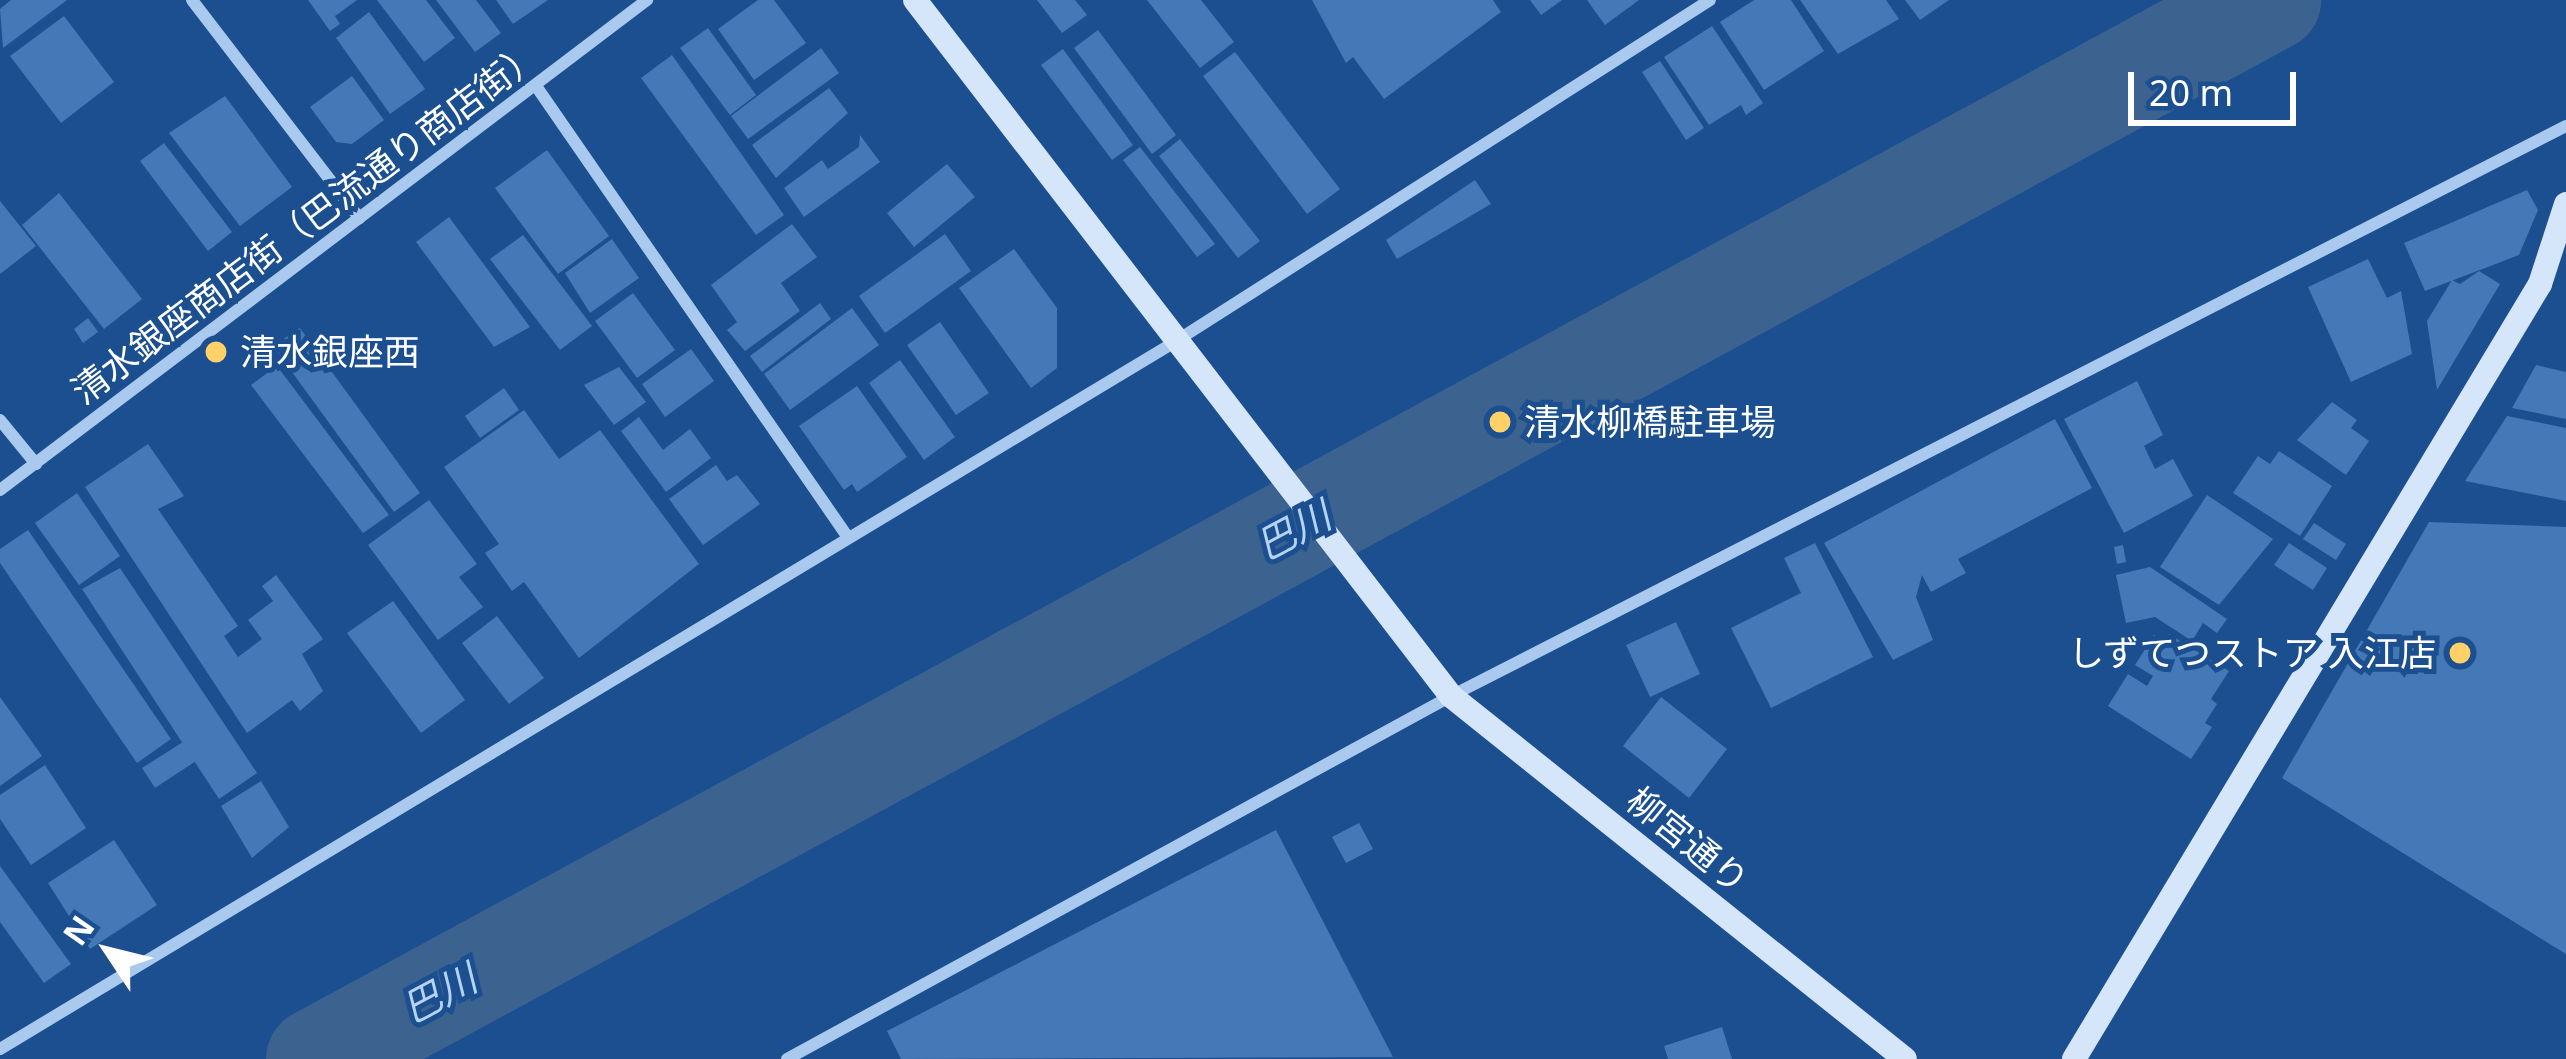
<!DOCTYPE html>
<html>
<head>
<meta charset="utf-8">
<style>
  body { margin:0 }
  #map { position:relative; width:2566px; height:1059px; overflow:hidden; background:#1b4f8f; font-family:"Noto Sans","Noto Sans JP",sans-serif }
  div>[style] { position:absolute }
  [style*='--x'] { left:calc(var(--x)*1px); top:calc(var(--y)*1px); width:calc(var(--w)*1px); rotate:calc(var(--a)*1deg) }
  .river>* { height:102px; margin:-51px; padding:0 51px; transform-origin:51px; border-radius:51px; background:#3c6290 }
  .building>* { inset:0; background:#4478b7 }
  .street>* { height:12px; margin:-6px; padding:0 6px; transform-origin:6px; border-radius:6px; background:#a9c9ee }
  .secondary>* { height:24px; margin:-12px; padding:0 12px; transform-origin:12px; border-radius:12px; background:#d6e6fa }
  .dots>* { width:33px; height:33px; translate:-50% -50%; box-sizing:border-box; border:6px solid #1b4f8f; border-radius:50% }
  span { translate:-50% -50%; white-space:nowrap; text-align:center; line-height:1.15; -webkit-text-stroke:10px #1b4f8f; paint-order:stroke }
  .street-label { font-size:36px; color:#fff }
  .poi-label { font-size:36px; color:#fff }
  .left { translate:0 -50%; text-align:left }
  .right { translate:-100% -50%; text-align:right }
  .water-label { font-size:39px; color:#b5d3f5; font-style:italic }
  .north { position:absolute; left:48px; top:891px; width:120px; height:120px; -webkit-text-stroke:9px #1b4f8f; paint-order:stroke; rotate:305deg; font-size:33px; font-weight:700; line-height:48px; text-align:center; color:#fff }
  .north::after { content:''; display:block; margin:auto; width:42px; height:54px; background:#fff; clip-path:polygon(50% 0,100% 100%,50% 72%,0 100%) }
  .scale { position:absolute; left:2128px; top:72px; width:168px; height:54px; box-sizing:border-box; border:6px solid #fff; border-top:0; padding-left:15px; font-size:36px; line-height:42px; white-space:nowrap; color:#fff; -webkit-text-stroke:9px #1b4f8f; paint-order:stroke }
</style>
</head>
<body>
<div id="map">
  <div class="river">
    <i style="--x:317;--y:1059;--w:2222;--a:-28.47"></i>
  </div>
  <div class="building">
    <i style="clip-path:polygon(11px 0,67px 0,3px 48px,0 9px)"></i>
    <i style="clip-path:polygon(308px 0,357px 0,335px 16px,340px 24px,330px 31px)"></i>
    <i style="clip-path:polygon(377px 0,426px 0,455px 38px,424px 62px)"></i>
    <i style="clip-path:polygon(436px 0,476px 0,501px 33px,475px 52px)"></i>
    <i style="clip-path:polygon(496px 0,548px 0,513px 24px)"></i>
    <i style="clip-path:polygon(758px 0,774px 0,806px 43px,754px 80px,718px 29px)"></i>
    <i style="clip-path:polygon(1037px 0,1075px 0,1087px 15px,1062px 33px)"></i>
    <i style="clip-path:polygon(1147px 0,1201px 0,1234px 42px,1200px 68px)"></i>
    <i style="clip-path:polygon(1312px 0,1493px 0,1501px 12px,1384px 99px,1353px 57px,1346px 63px)"></i>
    <i style="clip-path:polygon(1530px 0,1562px 0,1541px 15px)"></i>
    <i style="clip-path:polygon(1587px 0,1639px 0,1605px 25px)"></i>
    <i style="clip-path:polygon(1754px 0,1791px 0,1824px 51px,1764px 90px,1720px 22px)"></i>
    <i style="clip-path:polygon(1800px 0,1886px 0,1899px 19px,1838px 54px)"></i>
    <i style="clip-path:polygon(1905px 0,1949px 0,1920px 20px)"></i>
    <i style="clip-path:polygon(369px 12px,425px 89px,390px 114px,336px 38px)"></i>
    <i style="clip-path:polygon(64px 16px,114px 82px,61px 123px,10px 56px)"></i>
    <i style="clip-path:polygon(1712px 26px,1763px 103px,1746px 115px,1741px 105px,1709px 125px,1664px 57px)"></i>
    <i style="clip-path:polygon(708px 28px,756px 95px,730px 115px,680px 48px)"></i>
    <i style="clip-path:polygon(1098px 30px,1176px 135px,1152px 154px,1074px 48px)"></i>
    <i style="clip-path:polygon(821px 48px,839px 73px,748px 139px,731px 116px)"></i>
    <i style="clip-path:polygon(1063px 49px,1133px 145px,1112px 160px,1041px 65px)"></i>
    <i style="clip-path:polygon(1235px 52px,1340px 189px,1307px 214px,1203px 76px)"></i>
    <i style="clip-path:polygon(672px 55px,784px 215px,756px 235px,641px 78px)"></i>
    <i style="clip-path:polygon(1660px 61px,1704px 128px,1686px 140px,1642px 72px)"></i>
    <i style="clip-path:polygon(352px 76px,384px 120px,352px 144px,336px 142px,310px 107px)"></i>
    <i style="clip-path:polygon(829px 88px,848px 113px,776px 178px,752px 145px)"></i>
    <i style="clip-path:polygon(225px 96px,292px 187px,240px 226px,169px 133px)"></i>
    <i style="clip-path:polygon(860px 135px,880px 162px,804px 217px,784px 188px,822px 160px,828px 169px,859px 147px)"></i>
    <i style="clip-path:polygon(1180px 139px,1260px 241px,1238px 258px,1159px 156px)"></i>
    <i style="clip-path:polygon(164px 143px,232px 232px,208px 251px,140px 161px)"></i>
    <i style="clip-path:polygon(1140px 147px,1215px 244px,1197px 257px,1123px 160px)"></i>
    <i style="clip-path:polygon(547px 150px,609px 236px,558px 274px,495px 188px)"></i>
    <i style="clip-path:polygon(947px 164px,975px 197px,914px 247px,887px 213px)"></i>
    <i style="clip-path:polygon(1475px 180px,1491px 204px,1397px 259px,1386px 240px)"></i>
    <i style="clip-path:polygon(2527px 190px,2538px 210px,2519px 255px,2425px 291px,2404px 243px)"></i>
    <i style="clip-path:polygon(59px 193px,142px 299px,104px 329px,22px 225px)"></i>
    <i style="clip-path:polygon(0 201px,36px 246px,0 274px)"></i>
    <i style="clip-path:polygon(449px 217px,530px 327px,494px 347px,416px 242px)"></i>
    <i style="clip-path:polygon(792px 224px,817px 257px,781px 283px,800px 311px,745px 351px,727px 330px,737px 322px,711px 285px)"></i>
    <i style="clip-path:polygon(945px 234px,971px 271px,885px 333px,859px 296px)"></i>
    <i style="clip-path:polygon(523px 235px,592px 326px,560px 350px,490px 259px)"></i>
    <i style="clip-path:polygon(612px 239px,639px 278px,590px 313px,565px 273px)"></i>
    <i style="clip-path:polygon(1014px 249px,1057px 308px,1057px 368px,1031px 388px,959px 288px)"></i>
    <i style="clip-path:polygon(2368px 259px,2387px 298px,2401px 291px,2412px 354px,2351px 382px,2308px 287px)"></i>
    <i style="clip-path:polygon(2479px 271px,2500px 284px,2437px 390px,2427px 321px,2452px 280px,2460px 284px)"></i>
    <i style="clip-path:polygon(633px 293px,675px 350px,637px 378px,595px 321px)"></i>
    <i style="clip-path:polygon(820px 303px,831px 319px,762px 372px,750px 356px)"></i>
    <i style="clip-path:polygon(852px 308px,879px 345px,790px 410px,764px 374px)"></i>
    <i style="clip-path:polygon(88px 318px,98px 332px,83px 343px,74px 329px)"></i>
    <i style="clip-path:polygon(940px 322px,989px 393px,956px 415px,907px 345px)"></i>
    <i style="clip-path:polygon(300px 328px,420px 493px,394px 512px,273px 346px)"></i>
    <i style="clip-path:polygon(691px 349px,714px 381px,665px 417px,642px 384px)"></i>
    <i style="clip-path:polygon(900px 360px,955px 437px,924px 460px,869px 383px)"></i>
    <i style="clip-path:polygon(2536px 365px,2566px 372px,2566px 419px,2512px 408px)"></i>
    <i style="clip-path:polygon(277px 366px,389px 515px,363px 533px,251px 385px)"></i>
    <i style="clip-path:polygon(619px 367px,646px 402px,614px 425px,584px 385px)"></i>
    <i style="clip-path:polygon(2137px 381px,2163px 435px,2144px 446px,2155px 469px,2173px 459px,2193px 496px,2124px 533px,2064px 419px)"></i>
    <i style="clip-path:polygon(857px 386px,907px 457px,857px 492px,852px 484px,844px 490px,799px 426px)"></i>
    <i style="clip-path:polygon(504px 388px,519px 410px,480px 438px,465px 416px)"></i>
    <i style="clip-path:polygon(2332px 402px,2357px 420px,2351px 428px,2369px 441px,2346px 475px,2297px 440px)"></i>
    <i style="clip-path:polygon(524px 410px,559px 459px,600px 430px,699px 564px,579px 658px,524px 582px,512px 591px,485px 553px,499px 544px,444px 467px)"></i>
    <i style="clip-path:polygon(2507px 416px,2566px 428px,2566px 501px,2465px 481px)"></i>
    <i style="clip-path:polygon(639px 417px,663px 450px,690px 429px,711px 458px,666px 492px,621px 431px)"></i>
    <i style="clip-path:polygon(2055px 419px,2092px 488px,1958px 559px,1966px 573px,1931px 592px,1922px 575px,1916px 597px,1933px 640px,1893px 660px,1824px 543px)"></i>
    <i style="clip-path:polygon(148px 444px,184px 496px,158px 509px,238px 626px,224px 636px,238px 657px,262px 639px,248px 620px,273px 601px,262px 586px,276px 575px,323px 639px,302px 654px,323px 691px,300px 711px,292px 700px,247px 733px,85px 487px)"></i>
    <i style="clip-path:polygon(2279px 451px,2332px 486px,2300px 536px,2233px 493px,2258px 456px,2270px 464px)"></i>
    <i style="clip-path:polygon(716px 465px,727px 481px,737px 475px,760px 504px,703px 545px,669px 499px)"></i>
    <i style="clip-path:polygon(77px 493px,120px 556px,79px 585px,35px 523px)"></i>
    <i style="clip-path:polygon(2207px 495px,2273px 539px,2219px 605px,2160px 567px)"></i>
    <i style="clip-path:polygon(429px 500px,477px 564px,459px 577px,483px 607px,438px 640px,368px 545px)"></i>
    <i style="clip-path:polygon(2429px 522px,2566px 527px,2566px 954px,2282px 778px)"></i>
    <i style="clip-path:polygon(2314px 523px,2346px 544px,2336px 560px,2303px 539px)"></i>
    <i style="clip-path:polygon(28px 530px,171px 739px,137px 763px,0 563px,0 549px)"></i>
    <i style="clip-path:polygon(1815px 543px,1873px 657px,1771px 708px,1731px 628px,1801px 593px,1784px 558px)"></i>
    <i style="clip-path:polygon(2289px 543px,2327px 568px,2313px 590px,2274px 565px)"></i>
    <i style="clip-path:polygon(2123px 545px,2126px 562px,2117px 564px,2114px 547px)"></i>
    <i style="clip-path:polygon(2150px 567px,2227px 619px,2217px 633px,2203px 623px,2192px 641px,2155px 617px,2126px 623px,2116px 575px)"></i>
    <i style="clip-path:polygon(120px 568px,257px 773px,219px 799px,82px 589px)"></i>
    <i style="clip-path:polygon(393px 601px,465px 700px,421px 733px,347px 633px)"></i>
    <i style="clip-path:polygon(497px 616px,544px 678px,509px 704px,462px 643px)"></i>
    <i style="clip-path:polygon(1676px 622px,1700px 674px,1650px 697px,1626px 645px)"></i>
    <i style="clip-path:polygon(2169px 634px,2229px 671px,2211px 699px,2217px 704px,2205px 723px,2212px 727px,2191px 759px,2108px 706px,2128px 674px,2147px 686px,2153px 676px,2135px 665px,2154px 635px,2164px 641px)"></i>
    <i style="clip-path:polygon(0 697px,42px 756px,0 786px)"></i>
    <i style="clip-path:polygon(1661px 697px,1727px 749px,1689px 798px,1623px 746px)"></i>
    <i style="clip-path:polygon(183px 742px,196px 761px,155px 788px,142px 768px)"></i>
    <i style="clip-path:polygon(45px 765px,86px 828px,31px 865px,0 819px,0 795px)"></i>
    <i style="clip-path:polygon(261px 781px,289px 827px,252px 858px,221px 806px)"></i>
    <i style="clip-path:polygon(1359px 823px,1373px 849px,1346px 863px,1332px 837px)"></i>
    <i style="clip-path:polygon(1276px 830px,1393px 1057px,901px 1059px,887px 1031px)"></i>
    <i style="clip-path:polygon(114px 840px,157px 905px,90px 949px,48px 883px)"></i>
    <i style="clip-path:polygon(0 866px,71px 964px,44px 983px,0 922px)"></i>
    <i style="clip-path:polygon(1722px 1027px,1732px 1059px,1668px 1059px,1664px 1046px)"></i>
  </div>
  <div class="street">
    <i style="--x:192;--y:0;--w:275;--a:52.5"></i>
    <i style="--x:536;--y:86;--w:547;--a:55.35"></i>
    <i style="--x:0;--y:420;--w:57;--a:50.7"></i>
    <i style="--x:0;--y:490;--w:812;--a:-37.14"></i>
    <i style="--x:0;--y:1049;--w:1369;--a:-31.04"></i>
    <i style="--x:1173;--y:343;--w:637;--a:-32.57"></i>
    <i style="--x:787;--y:1059;--w:757;--a:-28.66"></i>
    <i style="--x:1451;--y:696;--w:1252;--a:-27.08"></i>
  </div>
  <div class="secondary">
    <i style="--x:915;--y:0;--w:878;--a:52.4"></i>
    <i style="--x:1451;--y:696;--w:581;--a:38.64"></i>
    <i style="--x:2074;--y:1059;--w:904;--a:-58.98"></i>
    <i style="--x:2540;--y:284;--w:84;--a:-72"></i>
  </div>
  <div class="dots">
    <i style="left:216px;top:352px;background:#ffd166"></i>
    <i style="left:1500px;top:422px;background:#ffd166"></i>
    <i style="left:2460px;top:653px;background:#ffd166"></i>
  </div>
  <div class="street-label">
    <span style="left:306px;top:222px;rotate:-37deg">清水銀座商店街（巴流通り商店街）</span>
    <span style="left:1688px;top:840px;rotate:39deg">柳宮通り</span>
  </div>
  <div class="poi-label">
    <span class="left" style="left:240px;top:352px">清水銀座西</span>
    <span class="left" style="left:1524px;top:422px">清水柳橋駐車場</span>
    <span class="right" style="left:2436px;top:653px">しずてつストア 入江店</span>
  </div>
  <div class="water-label">
    <span style="left:1293px;top:530px;rotate:-28deg">巴川</span>
    <span style="left:439px;top:993px;rotate:-28deg">巴川</span>
  </div>
  <div class="north">N</div>
  <div class="scale">20 m</div>
</div>
</body>
</html>
